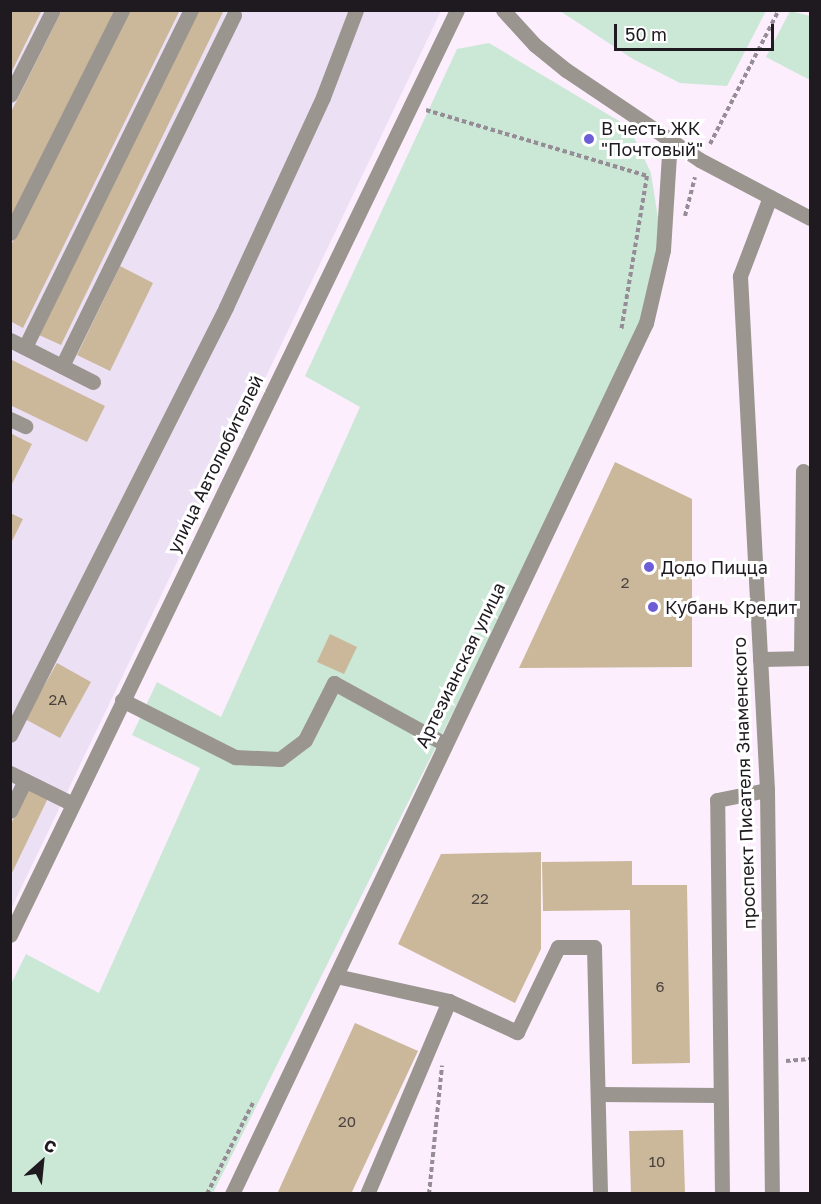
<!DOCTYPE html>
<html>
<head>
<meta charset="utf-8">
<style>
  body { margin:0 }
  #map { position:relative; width:821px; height:1204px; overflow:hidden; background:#fceefd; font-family:"Golos Text",sans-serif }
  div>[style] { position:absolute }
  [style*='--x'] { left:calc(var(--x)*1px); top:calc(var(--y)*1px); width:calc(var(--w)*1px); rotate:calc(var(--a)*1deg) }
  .industrial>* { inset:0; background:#ece0f5 }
  .green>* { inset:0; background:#cbe7d6 }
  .building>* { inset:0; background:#cbb89b }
  .path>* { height:4px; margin-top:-2px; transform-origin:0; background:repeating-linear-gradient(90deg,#968c96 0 4.5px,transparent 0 7.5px) }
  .minor>* { height:15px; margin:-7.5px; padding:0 7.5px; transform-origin:7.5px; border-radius:7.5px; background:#9a958f }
  .dots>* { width:16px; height:16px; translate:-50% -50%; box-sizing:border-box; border:3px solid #fff; border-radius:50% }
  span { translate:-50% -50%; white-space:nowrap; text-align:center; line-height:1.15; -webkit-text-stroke:6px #fff; paint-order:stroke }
  .number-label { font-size:15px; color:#4a423e }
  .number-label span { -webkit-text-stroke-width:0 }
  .poi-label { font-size:18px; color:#1f1a1f }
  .left { translate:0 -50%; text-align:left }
  .street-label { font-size:18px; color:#1f1a1f }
  .frame { position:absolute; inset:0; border:12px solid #1f1a1f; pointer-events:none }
  .north { position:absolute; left:12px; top:1132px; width:60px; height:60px; -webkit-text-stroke:4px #fff; paint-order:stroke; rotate:27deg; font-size:16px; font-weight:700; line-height:24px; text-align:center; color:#1f1a1f }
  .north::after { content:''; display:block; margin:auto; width:21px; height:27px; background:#1f1a1f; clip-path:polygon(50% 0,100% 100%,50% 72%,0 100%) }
  .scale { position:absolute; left:614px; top:24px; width:160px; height:27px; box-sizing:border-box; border:3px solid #1f1a1f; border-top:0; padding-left:8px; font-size:18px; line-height:21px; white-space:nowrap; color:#1f1a1f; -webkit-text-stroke:4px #fff; paint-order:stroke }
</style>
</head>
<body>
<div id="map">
  <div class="industrial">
    <i style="clip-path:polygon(11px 11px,441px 11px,11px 909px)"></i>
  </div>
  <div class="green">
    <i style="clip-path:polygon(560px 11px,766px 11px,727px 86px,680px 83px,633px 59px)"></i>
    <i style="clip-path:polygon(790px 11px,810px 16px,810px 80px,766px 57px)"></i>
    <i style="clip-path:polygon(489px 43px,629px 127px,651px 173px,663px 250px,631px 356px,213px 1193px,11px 1193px,10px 986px,26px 954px,99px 993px,200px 768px,132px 735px,157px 682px,221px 717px,360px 407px,305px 376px,457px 49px)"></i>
  </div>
  <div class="building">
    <i style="clip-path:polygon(10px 10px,42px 10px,10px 75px)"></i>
    <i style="clip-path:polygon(62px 10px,115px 10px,10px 221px,10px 114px)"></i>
    <i style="clip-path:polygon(128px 10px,180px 10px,23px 328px,10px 321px,10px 247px)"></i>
    <i style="clip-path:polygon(198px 10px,224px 10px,61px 345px,39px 335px)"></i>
    <i style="clip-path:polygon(120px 266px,153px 283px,110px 371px,77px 355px)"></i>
    <i style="clip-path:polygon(10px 359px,105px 406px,87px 442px,10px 405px)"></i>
    <i style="clip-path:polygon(10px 433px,32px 444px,12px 484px,10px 483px)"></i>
    <i style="clip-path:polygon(615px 462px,692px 499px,692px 667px,519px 668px)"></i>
    <i style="clip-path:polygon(10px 513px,23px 519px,10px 545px)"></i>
    <i style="clip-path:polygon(330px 634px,357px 647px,344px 674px,317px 662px)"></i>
    <i style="clip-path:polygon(57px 663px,91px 682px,60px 738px,25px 719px)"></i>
    <i style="clip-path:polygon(29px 787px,49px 796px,10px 877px,10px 826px)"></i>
    <i style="clip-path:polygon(541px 852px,541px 949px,515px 1003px,398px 944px,441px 854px)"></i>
    <i style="clip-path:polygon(632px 861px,632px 885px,687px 885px,690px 1063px,632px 1064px,630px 910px,543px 911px,542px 862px)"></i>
    <i style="clip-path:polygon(355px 1023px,418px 1051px,351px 1194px,277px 1194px)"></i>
    <i style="clip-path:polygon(683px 1130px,685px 1194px,631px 1194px,629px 1131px)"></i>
  </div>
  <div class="path">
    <i style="--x:426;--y:110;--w:231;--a:16.6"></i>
    <i style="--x:647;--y:176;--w:157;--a:99.5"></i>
    <i style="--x:710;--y:144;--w:151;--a:-62.8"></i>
    <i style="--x:685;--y:216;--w:40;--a:-75.6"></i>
    <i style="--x:786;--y:1061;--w:24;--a:-5"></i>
    <i style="--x:207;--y:1194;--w:102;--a:-63.2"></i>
    <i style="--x:429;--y:1194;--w:129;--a:-84.2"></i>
  </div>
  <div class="minor">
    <i style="--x:503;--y:10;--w:47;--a:47.6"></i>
    <i style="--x:535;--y:45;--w:40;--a:39"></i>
    <i style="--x:566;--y:70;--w:161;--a:33.9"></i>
    <i style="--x:700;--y:160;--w:124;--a:27.8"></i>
    <i style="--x:10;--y:95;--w:95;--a:-63.2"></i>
    <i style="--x:770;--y:197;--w:85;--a:110.8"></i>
    <i style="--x:740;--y:276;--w:515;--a:86.99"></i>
    <i style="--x:767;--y:790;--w:404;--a:89.3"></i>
    <i style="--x:10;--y:233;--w:250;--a:-63.3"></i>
    <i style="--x:10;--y:340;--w:93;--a:26.8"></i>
    <i style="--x:25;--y:347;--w:376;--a:-63.8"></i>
    <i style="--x:62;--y:366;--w:391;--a:-63.9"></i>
    <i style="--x:10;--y:419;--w:17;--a:25"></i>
    <i style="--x:801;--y:658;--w:187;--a:-89.4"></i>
    <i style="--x:760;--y:659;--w:50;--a:-1.1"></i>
    <i style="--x:122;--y:700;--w:127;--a:26.8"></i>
    <i style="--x:235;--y:757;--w:45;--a:2.5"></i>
    <i style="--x:280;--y:759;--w:31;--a:-37"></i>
    <i style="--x:305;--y:740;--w:64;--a:-63"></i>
    <i style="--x:334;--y:683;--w:124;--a:28.8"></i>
    <i style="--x:10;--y:735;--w:479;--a:-63.2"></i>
    <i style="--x:226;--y:307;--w:231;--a:-65.2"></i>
    <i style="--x:323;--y:97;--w:93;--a:-69.2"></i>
    <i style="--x:10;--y:773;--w:70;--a:26.2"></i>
    <i style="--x:10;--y:811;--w:34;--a:-64"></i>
    <i style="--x:10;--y:935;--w:1027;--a:-64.21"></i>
    <i style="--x:336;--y:976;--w:116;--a:12.5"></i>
    <i style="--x:449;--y:1001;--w:210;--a:113"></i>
    <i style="--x:449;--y:1001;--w:75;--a:24.5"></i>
    <i style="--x:517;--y:1032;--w:94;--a:-64.2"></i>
    <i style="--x:558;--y:947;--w:36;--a:0"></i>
    <i style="--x:594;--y:947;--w:247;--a:88.6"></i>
    <i style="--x:599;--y:1094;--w:121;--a:0.5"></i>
    <i style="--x:232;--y:1194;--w:964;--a:-64.58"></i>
    <i style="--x:646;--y:323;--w:75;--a:-76.9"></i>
    <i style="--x:663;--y:250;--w:110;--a:-86.4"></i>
    <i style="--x:722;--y:1194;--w:394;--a:-90.7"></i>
    <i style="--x:717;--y:800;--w:51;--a:-11.3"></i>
  </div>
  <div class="dots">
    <i style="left:589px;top:139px;background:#6d5ed8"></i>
    <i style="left:649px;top:567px;background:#6d5ed8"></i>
    <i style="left:653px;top:607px;background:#6d5ed8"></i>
  </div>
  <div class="number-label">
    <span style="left:625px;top:583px">2</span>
    <span style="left:58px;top:700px">2А</span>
    <span style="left:480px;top:899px">22</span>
    <span style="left:660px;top:987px">6</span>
    <span style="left:347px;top:1122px">20</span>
    <span style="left:657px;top:1162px">10</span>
  </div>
  <div class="poi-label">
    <span class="left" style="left:601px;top:139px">В честь ЖК<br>"Почтовый"</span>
    <span class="left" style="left:661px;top:567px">Додо Пицца</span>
    <span class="left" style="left:665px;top:607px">Кубань Кредит</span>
  </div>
  <div class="street-label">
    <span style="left:215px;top:464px;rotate:-64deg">улица Автолюбителей</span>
    <span style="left:460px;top:665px;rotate:-64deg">Артезианская улица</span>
    <span style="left:744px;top:783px;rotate:-92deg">проспект Писателя Знаменского</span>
  </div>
  <div class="frame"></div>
  <div class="north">С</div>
  <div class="scale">50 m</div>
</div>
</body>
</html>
